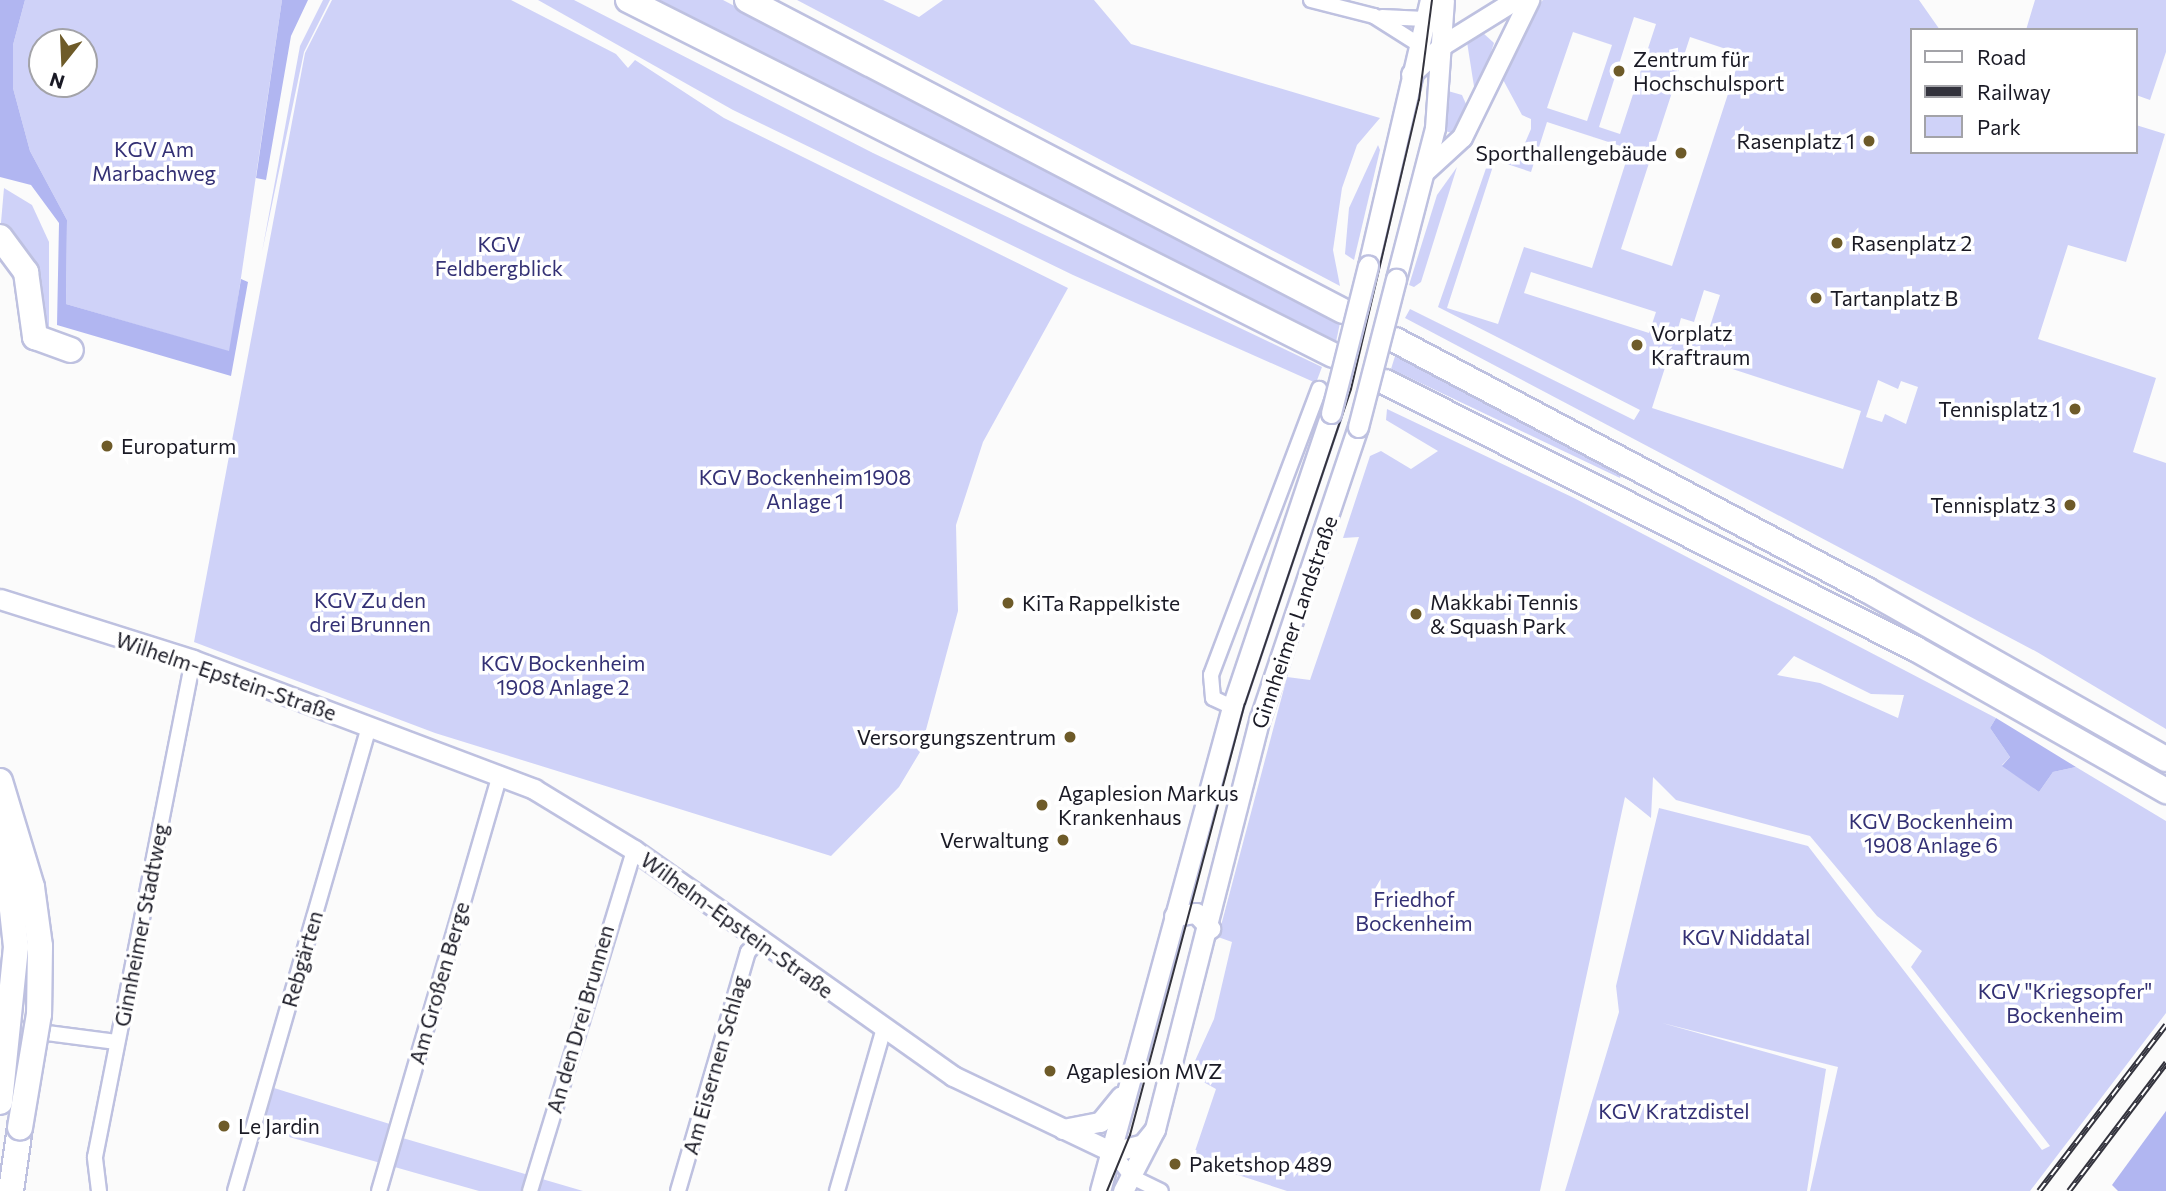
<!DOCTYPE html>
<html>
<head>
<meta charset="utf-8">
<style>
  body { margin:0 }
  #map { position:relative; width:2166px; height:1191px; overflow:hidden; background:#fbfbfb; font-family:Commissioner,sans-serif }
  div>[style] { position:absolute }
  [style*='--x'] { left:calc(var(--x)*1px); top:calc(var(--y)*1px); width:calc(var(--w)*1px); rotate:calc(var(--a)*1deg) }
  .green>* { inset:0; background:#cfd2f8 }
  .forest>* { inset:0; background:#b1b6f1 }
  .highway-tunnel>* { height:24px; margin-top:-12px; transform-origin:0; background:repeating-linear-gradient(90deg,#d9d9db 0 24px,transparent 0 36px) }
  .roads { filter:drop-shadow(2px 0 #bec1e0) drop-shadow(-2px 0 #bec1e0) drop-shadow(0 2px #bec1e0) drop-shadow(0 -2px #bec1e0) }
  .street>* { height:14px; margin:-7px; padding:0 7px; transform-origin:7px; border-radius:7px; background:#fff }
  .secondary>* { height:19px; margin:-9.5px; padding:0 9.5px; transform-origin:9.5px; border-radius:9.5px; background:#fff }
  .highway>* { height:24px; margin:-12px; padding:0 12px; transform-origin:12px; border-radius:12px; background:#fff }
  .tram>* { height:2px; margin:-1px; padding:0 1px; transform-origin:1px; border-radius:1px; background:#33333d }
  .rail>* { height:6px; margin-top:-3px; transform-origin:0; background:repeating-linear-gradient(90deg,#fff 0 10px,#33333d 0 20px); box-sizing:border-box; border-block:2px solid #33333d }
  .bridges { filter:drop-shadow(2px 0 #bec1e0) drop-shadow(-2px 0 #bec1e0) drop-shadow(0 2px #bec1e0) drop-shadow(0 -2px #bec1e0) }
  .secondary-bridge>* { height:19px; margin:-9.5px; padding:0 9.5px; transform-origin:9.5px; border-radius:9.5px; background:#fff }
  .highway-bridge>* { height:24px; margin:-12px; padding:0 12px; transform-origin:12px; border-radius:12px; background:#fff }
  .dots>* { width:19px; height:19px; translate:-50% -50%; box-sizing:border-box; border:4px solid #fff; border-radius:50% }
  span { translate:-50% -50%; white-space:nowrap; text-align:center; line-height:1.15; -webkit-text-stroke:7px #fff; paint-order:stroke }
  .poi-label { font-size:21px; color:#1a1a25 }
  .left { translate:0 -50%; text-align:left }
  .right { translate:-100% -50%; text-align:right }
  .park-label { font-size:21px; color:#343175 }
  .street-label { font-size:21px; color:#1a1a25 }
  .legend { position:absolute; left:1910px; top:28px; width:228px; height:126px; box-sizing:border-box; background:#fff; border:2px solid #a3a3a8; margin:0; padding:9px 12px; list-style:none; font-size:21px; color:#1a1a25 }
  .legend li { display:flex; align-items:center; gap:14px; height:35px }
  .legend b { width:35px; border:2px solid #a3a3a8 }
  .north { position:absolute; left:28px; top:28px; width:70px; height:70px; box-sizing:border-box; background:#fff; border:2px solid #a3a3a8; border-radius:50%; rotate:198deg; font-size:19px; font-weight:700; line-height:28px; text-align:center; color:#1a1a25 }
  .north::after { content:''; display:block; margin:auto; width:24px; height:32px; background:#6e5b29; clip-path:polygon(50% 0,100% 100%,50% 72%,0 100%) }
</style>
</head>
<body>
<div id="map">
  <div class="green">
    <i style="clip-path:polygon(evenodd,25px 0,282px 0,230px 352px,66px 304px,67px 220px,30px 151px,13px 88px,13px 45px,25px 0,42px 42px,84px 42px,84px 84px,42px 84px,42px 42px)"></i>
    <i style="clip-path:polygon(323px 0,330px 0,304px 52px,262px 252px,300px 46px)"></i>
    <i style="clip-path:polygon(332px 0,511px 0,616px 54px,628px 68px,635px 60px,724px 118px,1068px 288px,983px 442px,956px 525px,958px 611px,920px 752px,899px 787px,831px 856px,435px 733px,194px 642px,305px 53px)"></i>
    <i style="clip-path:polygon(538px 0,574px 0,873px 153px,1322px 367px,1316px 383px,1073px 275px,733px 110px)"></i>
    <i style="clip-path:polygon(652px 0,723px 0,1340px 323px,1336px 342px)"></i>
    <i style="clip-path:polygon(797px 0,883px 0,919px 17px,943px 0,1094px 0,1131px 44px,1380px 118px,1357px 145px,1342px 188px,1333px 250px,1340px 286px)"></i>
    <i style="clip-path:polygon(evenodd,1543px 0,1919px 0,1940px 30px,1912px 30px,1912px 152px,2136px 152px,2136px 125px,2165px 134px,2126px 262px,2068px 245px,2038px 339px,2156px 378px,2133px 452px,2166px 463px,2166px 729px,2037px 652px,1405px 318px,1410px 309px,1634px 420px,1640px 410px,1438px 307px,1493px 148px,1519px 157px,1531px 129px,1531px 119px,1522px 115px,1501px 76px,1529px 13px,1543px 0,1634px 17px,1656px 24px,1620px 134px,1599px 127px,1634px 17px,1543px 0,1573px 32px,1612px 45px,1587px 121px,1547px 108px,1573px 32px,1543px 0,1690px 37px,1741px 54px,1672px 266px,1621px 249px,1690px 37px,1543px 0,1547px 122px,1630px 149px,1592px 268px,1524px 247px,1498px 324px,1447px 308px,1495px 160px,1531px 172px,1547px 122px,1543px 0,1531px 272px,1656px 312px,1649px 333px,1524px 293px,1531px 272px,1543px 0,1704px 290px,1720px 295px,1704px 345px,1676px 336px,1681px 318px,1694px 322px,1704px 290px,1543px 0,1671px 349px,1861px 411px,1843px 469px,1652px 408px,1671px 349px,1543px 0,1878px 380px,1898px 389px,1901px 381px,1918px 387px,1906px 424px,1885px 414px,1882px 422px,1866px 417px,1878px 380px)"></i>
    <i style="clip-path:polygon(2035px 0,2166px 0,2166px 52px,2150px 100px,2136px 95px,2136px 30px,2026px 30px)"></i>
    <i style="clip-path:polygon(1482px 32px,1494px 43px,1476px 99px,1467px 42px)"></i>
    <i style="clip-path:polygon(1448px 91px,1462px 95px,1470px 113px,1456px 134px,1441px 130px)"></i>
    <i style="clip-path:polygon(1378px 145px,1380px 150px,1354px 260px,1345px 254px,1349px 208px)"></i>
    <i style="clip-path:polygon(1457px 167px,1421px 282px,1414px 287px,1409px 285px,1437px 195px)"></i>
    <i style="clip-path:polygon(4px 188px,32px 205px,49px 242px,49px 337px,0 234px)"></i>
    <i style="clip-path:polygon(1396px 353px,1621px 475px,1620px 478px,1391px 369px)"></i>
    <i style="clip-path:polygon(evenodd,1387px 409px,1574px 498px,1996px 718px,1990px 728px,2010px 757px,2002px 765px,2039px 792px,2053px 772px,2076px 767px,2166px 821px,2166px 1013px,2030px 1191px,1810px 1191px,1838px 1067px,1662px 1023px,1826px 1069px,1807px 1191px,1565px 1191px,1619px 1012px,1616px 986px,1659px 808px,1808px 846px,2042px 1150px,2050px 1146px,1911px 967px,1922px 951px,1877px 916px,1810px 836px,1676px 800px,1653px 777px,1651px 818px,1625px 797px,1540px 1191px,1287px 1191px,1192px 1160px,1216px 1089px,1189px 1074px,1214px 1019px,1232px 942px,1218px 937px,1287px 677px,1310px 680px,1359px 537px,1343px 538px,1370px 456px,1381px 451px,1411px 469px,1438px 451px,1386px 420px,1387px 409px,1794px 656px,1871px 694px,1904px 695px,1898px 718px,1820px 683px,1777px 675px,1794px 656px)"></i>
    <i style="clip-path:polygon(274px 1088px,393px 1125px,389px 1134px,583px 1191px,479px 1191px,261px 1129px)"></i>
  </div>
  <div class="forest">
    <i style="clip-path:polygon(0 0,25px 0,13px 45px,13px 88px,30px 151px,67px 220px,66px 304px,229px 351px,241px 279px,248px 282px,231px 376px,57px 325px,59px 223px,31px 185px,0 177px)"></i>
    <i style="clip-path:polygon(282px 0,308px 0,291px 36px,266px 180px,256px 178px)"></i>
    <i style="clip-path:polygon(1996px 718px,2076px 767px,2053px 772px,2039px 792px,2002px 766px,2010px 757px,1990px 728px)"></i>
    <i style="clip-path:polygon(2166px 1111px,2166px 1191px,2118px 1191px,2112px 1185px)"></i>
  </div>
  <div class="highway-tunnel">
    <i style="--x:1343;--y:311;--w:60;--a:29.1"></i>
    <i style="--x:1333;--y:355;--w:59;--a:27.4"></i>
  </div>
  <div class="roads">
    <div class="street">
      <i style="--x:1311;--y:0;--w:65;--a:14.3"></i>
      <i style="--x:1374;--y:16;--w:52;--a:32.5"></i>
      <i style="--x:1382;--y:17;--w:43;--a:2.7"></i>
      <i style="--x:1232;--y:707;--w:21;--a:-155"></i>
      <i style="--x:1213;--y:698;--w:23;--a:-95"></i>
      <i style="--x:1211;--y:675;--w:306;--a:-69.3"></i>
      <i style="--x:1;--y:1027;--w:117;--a:7.4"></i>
      <i style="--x:1112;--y:1152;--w:32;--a:51"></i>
      <i style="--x:1132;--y:1177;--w:32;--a:26"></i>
      <i style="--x:99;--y:1191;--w:34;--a:-97"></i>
      <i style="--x:95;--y:1157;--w:507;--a:-78.85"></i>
      <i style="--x:235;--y:1191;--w:484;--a:-73.9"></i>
      <i style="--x:379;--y:1191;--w:434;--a:-73.8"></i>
      <i style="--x:530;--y:1191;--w:357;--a:-73"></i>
      <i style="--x:678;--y:1191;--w:249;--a:-73.7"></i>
      <i style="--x:748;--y:952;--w:15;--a:-48"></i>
      <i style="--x:837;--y:1191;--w:166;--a:-73.9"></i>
    </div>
    <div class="secondary">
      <i style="--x:1411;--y:74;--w:45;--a:-42.3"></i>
      <i style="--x:1444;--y:44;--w:84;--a:-31.8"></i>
      <i style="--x:1425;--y:171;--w:50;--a:-42.6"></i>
      <i style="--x:1462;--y:137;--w:153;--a:-63.9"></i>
      <i style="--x:1368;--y:266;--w:273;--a:-76.9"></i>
      <i style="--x:1396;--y:279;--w:156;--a:-75.5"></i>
      <i style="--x:1435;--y:128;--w:128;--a:-86"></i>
      <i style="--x:0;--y:599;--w:202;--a:17.5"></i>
      <i style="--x:193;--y:660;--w:365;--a:20.7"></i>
      <i style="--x:534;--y:789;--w:117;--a:31.4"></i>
      <i style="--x:634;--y:850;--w:391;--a:35.3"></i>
      <i style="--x:953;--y:1076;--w:176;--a:25.5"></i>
      <i style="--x:1112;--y:1152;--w:32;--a:-14"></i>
      <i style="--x:1143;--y:1144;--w:19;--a:-51"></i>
      <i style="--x:1174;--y:916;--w:22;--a:-8"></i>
      <i style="--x:1196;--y:913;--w:21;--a:47"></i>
      <i style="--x:1063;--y:1129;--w:38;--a:-11"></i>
      <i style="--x:1100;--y:1122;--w:33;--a:-51"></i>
      <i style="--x:1100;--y:1191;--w:502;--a:-74.74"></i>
      <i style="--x:1232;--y:707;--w:310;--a:-71.4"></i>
      <i style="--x:1123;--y:1191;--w:70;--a:-62.7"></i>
      <i style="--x:1155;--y:1129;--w:424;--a:-75.7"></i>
      <i style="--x:1260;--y:718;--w:307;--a:-71.4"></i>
    </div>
    <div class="highway">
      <i style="--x:628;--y:0;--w:789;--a:26.73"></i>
      <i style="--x:747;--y:0;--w:672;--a:27.56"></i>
      <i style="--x:0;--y:237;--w:44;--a:53.4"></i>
      <i style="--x:26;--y:272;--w:66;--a:82.1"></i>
      <i style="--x:35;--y:337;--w:38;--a:20"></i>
      <i style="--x:1395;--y:340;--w:534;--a:27.91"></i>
      <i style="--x:1867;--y:590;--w:343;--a:29.5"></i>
      <i style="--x:1385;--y:382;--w:594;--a:26.69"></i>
      <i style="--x:1916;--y:649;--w:288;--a:29.6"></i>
      <i style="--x:11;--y:1191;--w:65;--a:-82"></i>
    </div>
  </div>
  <div class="tram">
    <i style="--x:1107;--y:1191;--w:61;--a:-67.7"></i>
    <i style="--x:1130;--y:1135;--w:446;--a:-75.1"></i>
    <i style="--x:1245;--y:704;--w:332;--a:-71.4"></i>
    <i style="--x:1351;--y:389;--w:297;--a:-76.8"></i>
    <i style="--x:1419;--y:100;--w:101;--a:-82.6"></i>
  </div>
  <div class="rail">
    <i style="--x:2039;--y:1191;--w:209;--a:-52.6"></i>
    <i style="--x:2069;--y:1191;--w:161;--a:-52.8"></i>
  </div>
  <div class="bridges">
    <div class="secondary-bridge">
      <i style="--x:1331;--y:413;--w:152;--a:-75.9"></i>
      <i style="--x:1358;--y:427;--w:153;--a:-75.6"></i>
    </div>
    <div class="highway-bridge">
      <i style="--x:0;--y:781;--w:111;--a:73.2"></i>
      <i style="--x:32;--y:887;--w:60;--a:82.3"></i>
      <i style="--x:40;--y:946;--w:68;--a:90.8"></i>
      <i style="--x:39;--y:1014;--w:115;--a:99.5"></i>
      <i style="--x:0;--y:1102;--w:156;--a:-84.1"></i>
      <i style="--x:16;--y:947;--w:120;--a:-96.2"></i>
    </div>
  </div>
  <div class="dots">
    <i style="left:1619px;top:71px;background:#6e5b29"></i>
    <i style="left:1869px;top:141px;background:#6e5b29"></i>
    <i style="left:1681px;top:153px;background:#6e5b29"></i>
    <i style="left:1837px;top:243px;background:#6e5b29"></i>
    <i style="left:1816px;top:298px;background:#6e5b29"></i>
    <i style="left:1637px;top:345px;background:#6e5b29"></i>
    <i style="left:2075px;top:409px;background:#6e5b29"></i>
    <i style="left:107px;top:446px;background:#6e5b29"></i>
    <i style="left:2070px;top:505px;background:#6e5b29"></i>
    <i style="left:1008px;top:603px;background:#6e5b29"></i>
    <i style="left:1416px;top:614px;background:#6e5b29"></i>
    <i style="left:1070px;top:737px;background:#6e5b29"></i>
    <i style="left:1042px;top:805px;background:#6e5b29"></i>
    <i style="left:1063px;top:840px;background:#6e5b29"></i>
    <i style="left:1050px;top:1071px;background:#6e5b29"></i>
    <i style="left:224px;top:1126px;background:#6e5b29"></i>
    <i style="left:1175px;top:1164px;background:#6e5b29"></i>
  </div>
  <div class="poi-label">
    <span class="left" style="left:1633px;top:71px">Zentrum für<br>Hochschulsport</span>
    <span class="right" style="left:1855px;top:141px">Rasenplatz 1</span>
    <span class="right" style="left:1667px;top:153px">Sporthallengebäude</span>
    <span class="left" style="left:1851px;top:243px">Rasenplatz 2</span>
    <span class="left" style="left:1830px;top:298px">Tartanplatz B</span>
    <span class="left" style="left:1651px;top:345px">Vorplatz<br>Kraftraum</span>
    <span class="right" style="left:2061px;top:409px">Tennisplatz 1</span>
    <span class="left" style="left:121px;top:446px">Europaturm</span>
    <span class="right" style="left:2056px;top:505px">Tennisplatz 3</span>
    <span class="left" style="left:1430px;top:614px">Makkabi Tennis<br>&amp; Squash Park</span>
    <span class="left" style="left:1022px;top:603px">KiTa Rappelkiste</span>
    <span class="right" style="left:1056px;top:737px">Versorgungszentrum</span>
    <span class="left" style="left:1058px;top:805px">Agaplesion Markus<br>Krankenhaus</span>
    <span class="right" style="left:1049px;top:840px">Verwaltung</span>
    <span class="left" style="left:1066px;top:1071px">Agaplesion MVZ</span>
    <span class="left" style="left:238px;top:1126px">Le Jardin</span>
    <span class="left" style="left:1189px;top:1164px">Paketshop 489</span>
  </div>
  <div class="park-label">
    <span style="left:154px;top:161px">KGV Am<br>Marbachweg</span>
    <span style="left:499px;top:256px">KGV<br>Feldbergblick</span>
    <span style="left:805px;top:489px">KGV Bockenheim1908<br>Anlage 1</span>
    <span style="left:370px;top:612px">KGV Zu den<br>drei Brunnen</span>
    <span style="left:563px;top:675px">KGV Bockenheim<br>1908 Anlage 2</span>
    <span style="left:1931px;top:833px">KGV Bockenheim<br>1908 Anlage 6</span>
    <span style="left:1414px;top:911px">Friedhof<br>Bockenheim</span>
    <span style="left:1746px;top:937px">KGV Niddatal</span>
    <span style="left:2065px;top:1003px">KGV "Kriegsopfer"<br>Bockenheim</span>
    <span style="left:1674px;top:1111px">KGV Kratzdistel</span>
  </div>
  <div class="street-label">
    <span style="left:1294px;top:622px;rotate:-71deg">Ginnheimer Landstraße</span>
    <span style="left:226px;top:676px;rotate:19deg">Wilhelm-Epstein-Straße</span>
    <span style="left:141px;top:925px;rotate:-79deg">Ginnheimer Stadtweg</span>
    <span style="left:737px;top:925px;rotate:36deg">Wilhelm-Epstein-Straße</span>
    <span style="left:302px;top:959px;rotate:-74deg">Rebgärten</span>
    <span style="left:439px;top:983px;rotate:-74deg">Am Großen Berge</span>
    <span style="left:580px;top:1019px;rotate:-74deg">An den Drei Brunnen</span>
    <span style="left:715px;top:1065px;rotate:-74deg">Am Eisernen Schlag</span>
  </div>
  <ul class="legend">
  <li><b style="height:9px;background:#fff"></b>Road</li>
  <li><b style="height:9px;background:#33333d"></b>Railway</li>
  <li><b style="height:19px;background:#cfd2f8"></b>Park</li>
  </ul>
  <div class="north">N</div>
</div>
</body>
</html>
